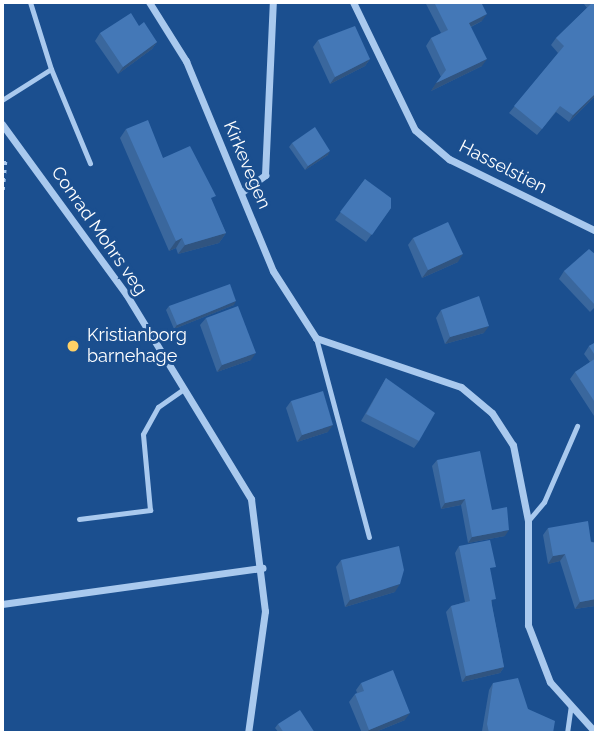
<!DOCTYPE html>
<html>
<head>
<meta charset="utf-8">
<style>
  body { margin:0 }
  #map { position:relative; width:598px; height:735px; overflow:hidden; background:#1b4f8f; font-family:Raleway,sans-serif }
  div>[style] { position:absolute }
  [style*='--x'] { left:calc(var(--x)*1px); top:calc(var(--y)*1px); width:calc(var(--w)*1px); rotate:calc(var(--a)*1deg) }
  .path>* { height:4.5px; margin-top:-2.25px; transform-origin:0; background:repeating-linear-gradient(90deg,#a9c9ee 0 3.5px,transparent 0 8.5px) }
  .lane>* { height:5px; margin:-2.5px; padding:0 2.5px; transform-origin:2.5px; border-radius:2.5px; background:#a9c9ee }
  .street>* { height:7px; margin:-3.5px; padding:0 3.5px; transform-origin:3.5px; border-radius:3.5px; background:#a9c9ee }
  .wall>* { inset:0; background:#3a679d }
  .shaded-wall>* { inset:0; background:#305480 }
  .building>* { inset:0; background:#4478b7 }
  .dots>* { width:19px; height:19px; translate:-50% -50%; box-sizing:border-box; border:4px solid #1b4f8f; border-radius:50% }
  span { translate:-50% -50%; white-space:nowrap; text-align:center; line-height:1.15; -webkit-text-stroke:6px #1b4f8f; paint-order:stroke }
  .street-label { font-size:18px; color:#fff }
  .poi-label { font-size:18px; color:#fff }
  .left { translate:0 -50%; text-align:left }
  .frame { position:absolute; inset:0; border:4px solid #fff; pointer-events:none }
</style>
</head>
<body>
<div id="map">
  <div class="path">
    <i style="--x:2;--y:190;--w:33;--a:-85"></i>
  </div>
  <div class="lane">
    <i style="--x:51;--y:69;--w:102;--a:67.5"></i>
    <i style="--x:2;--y:100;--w:58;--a:-32.3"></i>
    <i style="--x:51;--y:69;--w:70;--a:-107.4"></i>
    <i style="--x:316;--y:338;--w:206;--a:75.1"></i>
    <i style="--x:79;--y:519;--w:72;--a:-7.2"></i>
    <i style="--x:150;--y:510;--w:76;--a:-95.3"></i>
    <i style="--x:143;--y:434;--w:31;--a:-61"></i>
    <i style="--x:158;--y:407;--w:32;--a:-35"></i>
    <i style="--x:528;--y:521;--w:25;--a:-50"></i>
    <i style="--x:544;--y:502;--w:83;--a:-66.5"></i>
    <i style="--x:567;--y:733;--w:28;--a:-82"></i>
  </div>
  <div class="street">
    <i style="--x:149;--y:2;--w:70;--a:57.9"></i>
    <i style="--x:186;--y:61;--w:227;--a:67.5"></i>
    <i style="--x:273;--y:271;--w:80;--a:57.3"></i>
    <i style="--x:316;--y:338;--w:153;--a:18.7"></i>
    <i style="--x:461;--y:387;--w:40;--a:40"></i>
    <i style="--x:492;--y:413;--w:38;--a:57"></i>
    <i style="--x:513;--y:445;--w:77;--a:78.8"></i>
    <i style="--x:528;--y:521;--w:104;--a:90"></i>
    <i style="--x:528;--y:625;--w:61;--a:68.9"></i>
    <i style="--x:550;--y:682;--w:69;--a:48"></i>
    <i style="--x:353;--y:2;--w:142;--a:64.2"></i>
    <i style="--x:415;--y:130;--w:45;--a:40.5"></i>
    <i style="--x:449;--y:159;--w:164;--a:26.1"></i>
    <i style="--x:2;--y:124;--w:210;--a:53.9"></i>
    <i style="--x:126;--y:294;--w:240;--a:58.6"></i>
    <i style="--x:251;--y:499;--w:113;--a:82.9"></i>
    <i style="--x:265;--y:611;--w:123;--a:97.9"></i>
    <i style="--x:242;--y:192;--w:29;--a:-36"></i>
    <i style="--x:265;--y:175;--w:173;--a:-87.4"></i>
    <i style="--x:2;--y:604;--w:263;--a:-7.9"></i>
  </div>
  <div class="wall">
    <i style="clip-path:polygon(425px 2px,481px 2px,482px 21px,471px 27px,482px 66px,431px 91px,441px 77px,426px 46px,431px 38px,441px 33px)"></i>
    <i style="clip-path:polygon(586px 2px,596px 2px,596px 95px,569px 122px,556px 112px,537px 135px,509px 113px,558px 53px,551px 45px,556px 38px,587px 8px,584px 4px)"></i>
    <i style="clip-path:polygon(139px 26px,157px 42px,152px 49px,118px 74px,95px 41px,100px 33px)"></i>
    <i style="clip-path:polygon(318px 40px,370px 59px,365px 66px,330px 84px,313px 47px)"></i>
    <i style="clip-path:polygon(126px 129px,163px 158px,212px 202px,226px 233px,219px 243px,178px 254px,176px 248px,169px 251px,120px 138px)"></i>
    <i style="clip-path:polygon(292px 143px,328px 155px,305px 170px,289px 147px)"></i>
    <i style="clip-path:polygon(365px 179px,391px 208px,366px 242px,335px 220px)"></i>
    <i style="clip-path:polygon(413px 238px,458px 262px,422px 278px,408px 245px)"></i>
    <i style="clip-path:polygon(596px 255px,596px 306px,590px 312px,559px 279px,564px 271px)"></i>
    <i style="clip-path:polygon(234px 305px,174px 329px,166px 310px,169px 306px)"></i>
    <i style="clip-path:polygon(441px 310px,484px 333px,445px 344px,436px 318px)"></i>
    <i style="clip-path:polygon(206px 318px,251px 360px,217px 372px,200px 325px)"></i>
    <i style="clip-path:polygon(596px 342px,596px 419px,570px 379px,575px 372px,590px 362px,584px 354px,589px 346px)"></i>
    <i style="clip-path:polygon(386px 378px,419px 441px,414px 448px,361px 421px)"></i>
    <i style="clip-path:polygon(291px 401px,328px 432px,297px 442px,286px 408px)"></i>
    <i style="clip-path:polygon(437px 460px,492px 510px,505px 536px,468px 543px,461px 505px,441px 509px,432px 466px)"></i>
    <i style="clip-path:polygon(548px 528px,596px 543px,596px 614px,595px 606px,575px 609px,560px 561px,548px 564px,543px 535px)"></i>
    <i style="clip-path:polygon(459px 546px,491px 573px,492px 606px,504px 667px,500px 673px,462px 682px,446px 612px,451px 606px,465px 602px,455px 553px)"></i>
    <i style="clip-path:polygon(341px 560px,395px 592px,345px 607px,336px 567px)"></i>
    <i style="clip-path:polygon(361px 683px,405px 720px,373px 733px,362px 733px,349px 702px,355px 694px,357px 693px,356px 690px)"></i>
    <i style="clip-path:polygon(493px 683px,528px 709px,553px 733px,483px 733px,482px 731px,489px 690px)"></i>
    <i style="clip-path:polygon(278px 724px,315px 733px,279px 733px,275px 728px)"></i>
  </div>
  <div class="shaded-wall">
    <i style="clip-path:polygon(487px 14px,482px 21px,464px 30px,469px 23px)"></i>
    <i style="clip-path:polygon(157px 42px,152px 49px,118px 74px,123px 67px)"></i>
    <i style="clip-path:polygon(370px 59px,365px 66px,330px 84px,335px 77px)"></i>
    <i style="clip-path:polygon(487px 59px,482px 66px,431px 91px,436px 83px)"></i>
    <i style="clip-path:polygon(596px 93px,596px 95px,569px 122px,573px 115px)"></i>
    <i style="clip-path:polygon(330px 151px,328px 155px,305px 170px,308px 166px)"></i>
    <i style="clip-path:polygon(226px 233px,219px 243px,178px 254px,185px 245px)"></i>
    <i style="clip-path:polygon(182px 238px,176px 248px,169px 251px,176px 241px)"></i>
    <i style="clip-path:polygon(463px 254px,458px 262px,422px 278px,428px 270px)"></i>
    <i style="clip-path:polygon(236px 301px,234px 305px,174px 329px,177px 325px)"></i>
    <i style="clip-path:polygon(489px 326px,484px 333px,445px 344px,450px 337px)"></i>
    <i style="clip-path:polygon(256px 353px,251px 360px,217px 372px,222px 365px)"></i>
    <i style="clip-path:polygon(333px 425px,328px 432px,297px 442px,302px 435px)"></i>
    <i style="clip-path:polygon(465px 499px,461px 505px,441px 509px,445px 503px)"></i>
    <i style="clip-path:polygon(509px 530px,505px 536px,468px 543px,472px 537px)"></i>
    <i style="clip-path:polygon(565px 554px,560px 561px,548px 564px,553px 556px)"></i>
    <i style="clip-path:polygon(400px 584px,395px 592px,345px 607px,350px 600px)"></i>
    <i style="clip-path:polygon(596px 599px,596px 604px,595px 606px,575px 609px,580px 602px)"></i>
    <i style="clip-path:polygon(504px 667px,500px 673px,462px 682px,466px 676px)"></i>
    <i style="clip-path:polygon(410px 713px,405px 720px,373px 733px,366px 733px,369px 730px)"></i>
  </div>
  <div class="building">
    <i style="clip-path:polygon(434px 2px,481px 2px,487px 14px,469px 23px,487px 59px,436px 83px,446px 70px,431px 38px,448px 30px)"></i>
    <i style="clip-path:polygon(593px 2px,596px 2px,596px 93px,573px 115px,560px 106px,542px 129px,514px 106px,564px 46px,556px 38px)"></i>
    <i style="clip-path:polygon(131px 13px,139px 26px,144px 22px,157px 42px,123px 67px,100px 33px)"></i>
    <i style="clip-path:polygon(355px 26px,370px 59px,335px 77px,318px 40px)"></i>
    <i style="clip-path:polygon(148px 120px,163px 158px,190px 146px,216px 196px,211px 198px,226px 233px,185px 245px,182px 238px,176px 241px,126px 129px)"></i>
    <i style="clip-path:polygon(315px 127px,330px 151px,308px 166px,292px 143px)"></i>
    <i style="clip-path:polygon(365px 179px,391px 198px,391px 208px,372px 235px,340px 212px)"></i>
    <i style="clip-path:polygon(448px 222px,463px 254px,428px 270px,413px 238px)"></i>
    <i style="clip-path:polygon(589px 249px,596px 255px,596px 304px,595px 305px,564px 271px)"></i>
    <i style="clip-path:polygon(230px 284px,236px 301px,177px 325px,169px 306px)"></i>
    <i style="clip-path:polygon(479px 296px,489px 326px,450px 337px,441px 310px)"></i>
    <i style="clip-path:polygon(238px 306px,256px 353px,222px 365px,206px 318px)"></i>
    <i style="clip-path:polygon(596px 342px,596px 357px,589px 346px)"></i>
    <i style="clip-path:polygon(596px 358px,596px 404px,575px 372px)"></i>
    <i style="clip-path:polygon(386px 378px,435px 413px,419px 441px,366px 414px)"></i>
    <i style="clip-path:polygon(323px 391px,333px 425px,302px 435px,291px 401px)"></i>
    <i style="clip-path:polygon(480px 451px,492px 510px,507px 507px,509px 530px,472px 537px,465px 499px,445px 503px,437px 460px)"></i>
    <i style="clip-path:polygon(588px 521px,591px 542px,596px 543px,596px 599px,580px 602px,565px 554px,553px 556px,548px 528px)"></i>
    <i style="clip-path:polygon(490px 540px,496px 567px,490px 568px,496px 599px,491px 600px,504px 667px,466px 676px,451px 606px,470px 601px,459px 546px)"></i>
    <i style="clip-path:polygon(399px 546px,404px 570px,400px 584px,350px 600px,341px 560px)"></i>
    <i style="clip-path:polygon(393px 670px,410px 713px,369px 730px,355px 694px,364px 691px,361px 683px)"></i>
    <i style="clip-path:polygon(518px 678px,528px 709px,555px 721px,553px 733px,489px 733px,487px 724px,493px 683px)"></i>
    <i style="clip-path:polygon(300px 710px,315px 733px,284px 733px,278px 724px)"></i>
  </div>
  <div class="dots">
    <i style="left:73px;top:346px;background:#ffd166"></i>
  </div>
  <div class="street-label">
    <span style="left:247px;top:165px;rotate:67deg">Kirkevegen</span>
    <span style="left:503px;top:167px;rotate:27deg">Hasselstien</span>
    <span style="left:99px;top:231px;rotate:55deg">Conrad Mohrs veg</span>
  </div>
  <div class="poi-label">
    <span class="left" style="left:87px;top:346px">Kristianborg<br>barnehage</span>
  </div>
  <div class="frame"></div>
</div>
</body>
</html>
